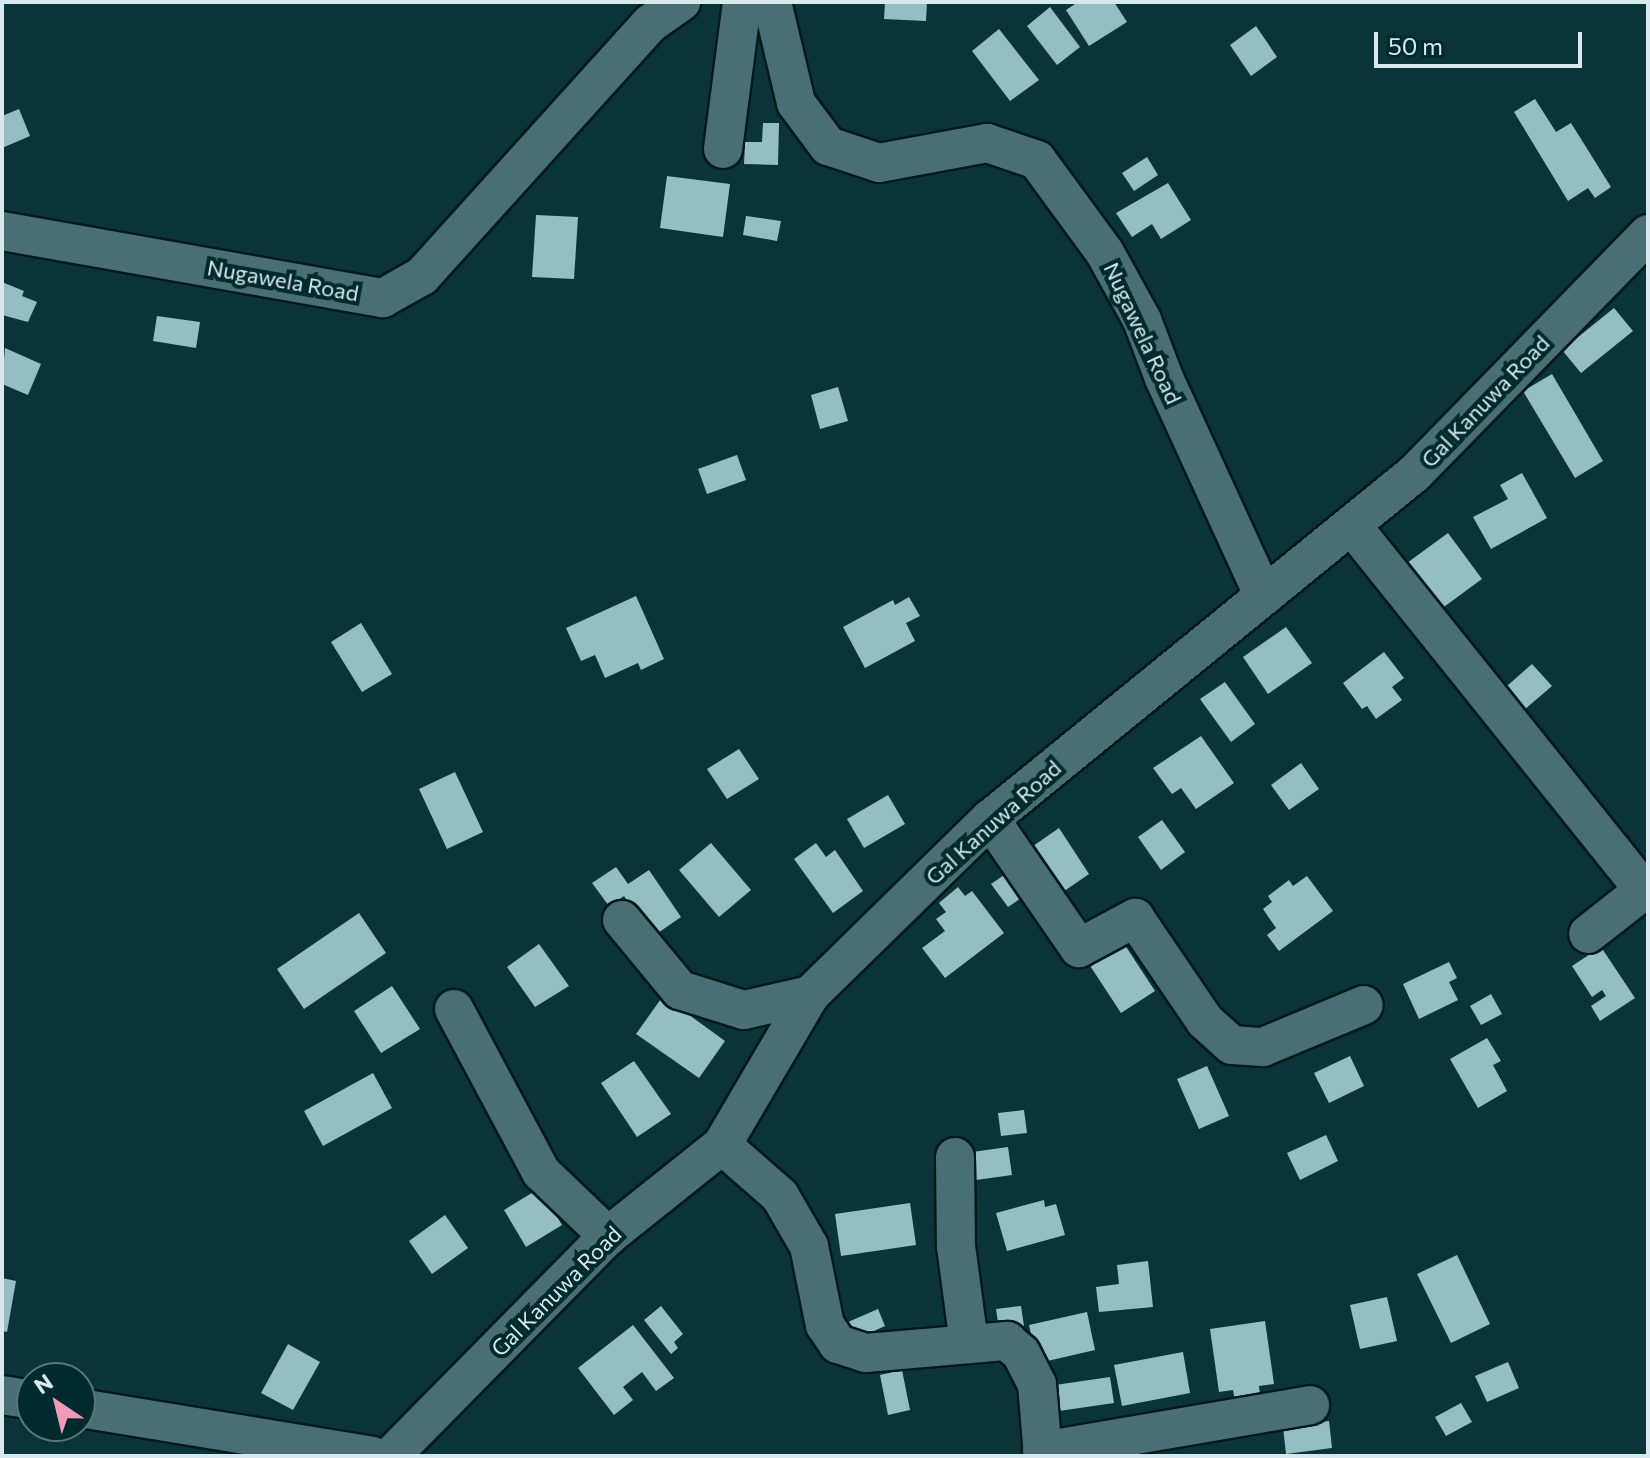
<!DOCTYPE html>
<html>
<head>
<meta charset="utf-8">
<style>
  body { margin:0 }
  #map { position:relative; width:1650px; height:1458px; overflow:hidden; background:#0b3438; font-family:Commissioner,sans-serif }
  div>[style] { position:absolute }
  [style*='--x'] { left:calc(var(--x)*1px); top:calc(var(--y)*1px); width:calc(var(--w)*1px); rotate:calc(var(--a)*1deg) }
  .building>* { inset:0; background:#95bec3 }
  .roads { filter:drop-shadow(2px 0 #001a1d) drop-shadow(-2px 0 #001a1d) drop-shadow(0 2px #001a1d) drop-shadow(0 -2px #001a1d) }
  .minor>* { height:38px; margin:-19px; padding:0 19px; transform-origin:19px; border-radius:19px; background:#496f74 }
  span { translate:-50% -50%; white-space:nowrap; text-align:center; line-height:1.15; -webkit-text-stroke:8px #002a2e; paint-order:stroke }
  .street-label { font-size:22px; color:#d6eaed }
  .frame { position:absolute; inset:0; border:4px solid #d6eaed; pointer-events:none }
  .north { position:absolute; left:16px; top:1362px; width:80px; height:80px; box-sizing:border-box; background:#002a2e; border:2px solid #56777a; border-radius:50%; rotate:325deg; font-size:22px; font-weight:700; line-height:32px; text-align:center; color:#d6eaed }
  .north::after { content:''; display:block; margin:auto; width:28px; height:36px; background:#f09ab5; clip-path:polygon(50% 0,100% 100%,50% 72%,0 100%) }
  .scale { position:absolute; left:1374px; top:32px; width:208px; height:36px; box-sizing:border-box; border:4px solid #d6eaed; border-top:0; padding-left:10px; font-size:24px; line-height:28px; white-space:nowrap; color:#d6eaed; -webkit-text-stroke:6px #002a2e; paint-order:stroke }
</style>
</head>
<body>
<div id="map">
  <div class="building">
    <i style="clip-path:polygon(885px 2px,927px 2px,926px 21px,884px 19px)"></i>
    <i style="clip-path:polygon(1078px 2px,1114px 2px,1127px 22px,1089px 46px,1066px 10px)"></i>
    <i style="clip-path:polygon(1050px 7px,1080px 47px,1057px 65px,1027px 26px)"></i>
    <i style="clip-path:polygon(1256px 26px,1277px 57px,1251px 76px,1230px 45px)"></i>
    <i style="clip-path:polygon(999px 29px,1039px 80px,1010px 101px,972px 51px)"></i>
    <i style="clip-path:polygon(1535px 99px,1556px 132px,1571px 123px,1611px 187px,1595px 198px,1588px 188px,1568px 201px,1514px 112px)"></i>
    <i style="clip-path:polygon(19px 109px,30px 136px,2px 148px,2px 116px)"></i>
    <i style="clip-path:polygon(763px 123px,779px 123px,778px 165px,744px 164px,745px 142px,762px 142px)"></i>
    <i style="clip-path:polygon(1147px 157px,1158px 175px,1134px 191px,1122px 173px)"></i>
    <i style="clip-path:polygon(667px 176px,730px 184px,723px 237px,660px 228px)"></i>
    <i style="clip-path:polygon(1168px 183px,1191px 220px,1161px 239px,1152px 224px,1132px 237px,1116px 213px)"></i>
    <i style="clip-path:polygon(536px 215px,578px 217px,574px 279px,532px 277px)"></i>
    <i style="clip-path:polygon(746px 216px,781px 221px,777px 241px,743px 235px)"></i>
    <i style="clip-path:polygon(2px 282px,24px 291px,22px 296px,37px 302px,28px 322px,2px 315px)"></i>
    <i style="clip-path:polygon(1614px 308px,1633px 331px,1581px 373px,1562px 350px)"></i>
    <i style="clip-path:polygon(157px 316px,200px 322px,196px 348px,153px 341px)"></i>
    <i style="clip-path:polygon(5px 348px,41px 364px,28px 395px,2px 384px)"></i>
    <i style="clip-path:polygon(1552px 374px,1603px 461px,1575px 478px,1523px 391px)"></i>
    <i style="clip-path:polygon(838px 387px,848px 421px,820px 429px,811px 395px)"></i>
    <i style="clip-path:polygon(737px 455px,746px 480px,707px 494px,698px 469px)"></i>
    <i style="clip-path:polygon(1522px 473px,1547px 518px,1491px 549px,1473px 517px,1508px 499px,1500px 485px)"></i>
    <i style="clip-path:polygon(1448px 533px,1482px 579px,1441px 609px,1407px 563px)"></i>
    <i style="clip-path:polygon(636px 596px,664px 659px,641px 670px,638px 663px,605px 678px,595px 655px,581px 661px,566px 628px)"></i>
    <i style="clip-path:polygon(909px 597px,920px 616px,906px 623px,915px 641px,865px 668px,843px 627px,893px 600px,895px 605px)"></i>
    <i style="clip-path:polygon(361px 623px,392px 674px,362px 692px,331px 642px)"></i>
    <i style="clip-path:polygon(1286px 627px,1312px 663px,1268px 694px,1243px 657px)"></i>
    <i style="clip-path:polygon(1384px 652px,1404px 678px,1392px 687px,1402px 700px,1376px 719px,1367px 706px,1362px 709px,1343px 683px)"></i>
    <i style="clip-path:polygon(1532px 664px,1552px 686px,1518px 715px,1499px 693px)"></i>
    <i style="clip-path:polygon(1225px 682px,1255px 724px,1231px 742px,1200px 699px)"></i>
    <i style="clip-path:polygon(1201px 736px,1234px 783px,1196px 809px,1181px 788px,1172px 794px,1153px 768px)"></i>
    <i style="clip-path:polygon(739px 749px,759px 779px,727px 799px,707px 769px)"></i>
    <i style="clip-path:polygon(1301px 763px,1319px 789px,1289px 810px,1271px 785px)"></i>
    <i style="clip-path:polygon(455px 772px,483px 832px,447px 849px,419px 789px)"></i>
    <i style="clip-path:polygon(888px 795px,905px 824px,864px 848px,847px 819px)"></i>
    <i style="clip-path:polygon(1162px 820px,1185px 852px,1161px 870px,1138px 837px)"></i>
    <i style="clip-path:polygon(1059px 828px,1089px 874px,1057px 896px,1026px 851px)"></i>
    <i style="clip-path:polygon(711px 843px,751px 890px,719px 917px,679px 870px)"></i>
    <i style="clip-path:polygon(816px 843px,826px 857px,835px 850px,863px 891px,833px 913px,794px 859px)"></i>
    <i style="clip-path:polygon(616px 867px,628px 884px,649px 870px,681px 917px,652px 937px,624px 896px,609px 906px,592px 883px)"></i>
    <i style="clip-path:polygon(1013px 869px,1030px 892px,1008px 907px,991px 884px)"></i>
    <i style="clip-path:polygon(1307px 876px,1333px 911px,1279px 951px,1267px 935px,1276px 928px,1263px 909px,1272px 902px,1268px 896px,1289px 880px,1293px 886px)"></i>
    <i style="clip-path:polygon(958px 887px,965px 896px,972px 891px,1004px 933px,945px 978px,922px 948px,945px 931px,936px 919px,946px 912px,939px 903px)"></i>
    <i style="clip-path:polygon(359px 913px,386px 953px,304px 1009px,277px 969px)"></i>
    <i style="clip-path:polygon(1117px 933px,1155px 991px,1121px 1013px,1083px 955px)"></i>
    <i style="clip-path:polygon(539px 944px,569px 986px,535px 1007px,507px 967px)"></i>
    <i style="clip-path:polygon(1601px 947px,1635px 998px,1600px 1021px,1591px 1006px,1606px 996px,1602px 990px,1592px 997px,1572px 966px)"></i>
    <i style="clip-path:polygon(1449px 962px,1457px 978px,1449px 982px,1458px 1000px,1419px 1019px,1403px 984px)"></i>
    <i style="clip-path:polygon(392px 986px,420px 1029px,381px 1053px,354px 1011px)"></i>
    <i style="clip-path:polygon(1491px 994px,1502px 1014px,1481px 1025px,1470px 1006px)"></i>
    <i style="clip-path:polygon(663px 996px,725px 1041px,699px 1078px,636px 1034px)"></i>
    <i style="clip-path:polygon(1487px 1038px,1501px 1061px,1493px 1065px,1507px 1091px,1478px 1108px,1450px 1059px)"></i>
    <i style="clip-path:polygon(1350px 1056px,1364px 1086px,1329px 1103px,1314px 1073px)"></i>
    <i style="clip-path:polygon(634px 1061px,671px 1114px,637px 1137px,601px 1083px)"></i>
    <i style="clip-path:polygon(1207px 1066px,1229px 1116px,1199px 1129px,1177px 1079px)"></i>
    <i style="clip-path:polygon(373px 1073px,392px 1108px,323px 1146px,304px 1111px)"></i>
    <i style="clip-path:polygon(1024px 1110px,1027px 1133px,1001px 1136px,998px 1113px)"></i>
    <i style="clip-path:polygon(1326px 1135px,1338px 1161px,1300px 1180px,1287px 1153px)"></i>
    <i style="clip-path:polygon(1008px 1147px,1012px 1175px,969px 1181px,965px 1153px)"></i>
    <i style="clip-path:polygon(540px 1188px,562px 1225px,526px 1247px,504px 1210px)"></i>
    <i style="clip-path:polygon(1044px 1200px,1045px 1207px,1056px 1204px,1065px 1235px,1007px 1251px,996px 1213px)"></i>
    <i style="clip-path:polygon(910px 1203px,916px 1245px,841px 1256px,835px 1214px)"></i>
    <i style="clip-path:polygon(445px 1215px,468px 1248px,432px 1274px,409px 1241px)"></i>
    <i style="clip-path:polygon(1457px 1255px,1490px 1324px,1451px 1343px,1417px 1274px)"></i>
    <i style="clip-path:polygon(1148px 1261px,1153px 1307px,1099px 1312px,1096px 1287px,1119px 1284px,1117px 1265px)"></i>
    <i style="clip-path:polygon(2px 1278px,16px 1281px,7px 1332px,2px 1331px)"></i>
    <i style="clip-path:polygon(1387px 1297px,1397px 1341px,1360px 1349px,1350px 1305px)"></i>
    <i style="clip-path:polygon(661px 1306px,683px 1334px,674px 1342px,678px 1348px,671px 1354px,644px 1320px)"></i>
    <i style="clip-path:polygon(1021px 1306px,1024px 1326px,999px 1329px,996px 1309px)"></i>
    <i style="clip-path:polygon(878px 1309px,885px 1326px,856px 1339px,848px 1322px)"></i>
    <i style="clip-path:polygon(1087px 1312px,1095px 1350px,1043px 1362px,1040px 1347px,1034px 1348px,1029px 1325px)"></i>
    <i style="clip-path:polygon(1265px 1321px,1274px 1384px,1259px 1386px,1261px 1402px,1236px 1406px,1233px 1390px,1219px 1392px,1210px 1329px)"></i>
    <i style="clip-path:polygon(633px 1325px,674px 1378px,656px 1391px,642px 1372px,623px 1387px,633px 1400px,614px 1415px,578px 1368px)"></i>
    <i style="clip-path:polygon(288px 1344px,320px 1362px,293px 1410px,261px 1393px)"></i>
    <i style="clip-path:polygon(1183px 1352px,1190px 1393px,1122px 1406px,1114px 1365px)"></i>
    <i style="clip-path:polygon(1508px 1362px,1519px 1388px,1487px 1402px,1475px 1376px)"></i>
    <i style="clip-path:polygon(902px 1370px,910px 1410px,888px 1415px,880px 1375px)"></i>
    <i style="clip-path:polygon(1110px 1377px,1114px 1403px,1059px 1411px,1055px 1385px)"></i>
    <i style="clip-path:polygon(1461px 1403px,1472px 1422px,1446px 1436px,1435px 1417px)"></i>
    <i style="clip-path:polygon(1329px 1421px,1332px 1448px,1286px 1454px,1283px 1427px)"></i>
  </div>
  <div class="roads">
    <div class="minor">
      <i style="--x:772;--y:2;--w:104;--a:76.6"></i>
      <i style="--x:796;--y:103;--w:54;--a:53.3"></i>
      <i style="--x:828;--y:146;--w:54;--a:18.4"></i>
      <i style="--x:879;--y:163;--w:110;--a:-10.5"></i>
      <i style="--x:987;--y:143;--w:53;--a:18.8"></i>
      <i style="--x:1037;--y:160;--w:115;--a:53.8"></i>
      <i style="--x:1105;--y:253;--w:77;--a:61.1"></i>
      <i style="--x:1142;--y:320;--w:62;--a:69.2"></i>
      <i style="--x:1164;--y:378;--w:240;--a:65.4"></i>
      <i style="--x:723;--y:149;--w:148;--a:-82.6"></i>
      <i style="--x:2;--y:231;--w:387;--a:10"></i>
      <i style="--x:383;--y:298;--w:45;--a:-29.4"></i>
      <i style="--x:422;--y:276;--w:341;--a:-47.9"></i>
      <i style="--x:651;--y:23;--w:37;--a:-35"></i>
      <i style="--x:1352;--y:526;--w:467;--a:51.3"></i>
      <i style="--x:1644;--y:890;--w:71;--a:141.8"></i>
      <i style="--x:990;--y:819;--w:157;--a:55.4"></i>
      <i style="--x:1079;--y:948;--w:64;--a:-28.2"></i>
      <i style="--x:1135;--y:918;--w:125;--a:55.8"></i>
      <i style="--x:1205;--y:1021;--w:36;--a:42"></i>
      <i style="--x:1232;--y:1045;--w:31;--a:4"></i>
      <i style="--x:1263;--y:1047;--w:109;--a:-22.6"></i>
      <i style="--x:622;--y:920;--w:91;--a:50.4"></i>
      <i style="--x:680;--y:990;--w:67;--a:17.4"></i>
      <i style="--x:744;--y:1010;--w:68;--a:-12.8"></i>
      <i style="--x:454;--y:1009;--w:185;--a:61.9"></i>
      <i style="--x:541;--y:1172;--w:93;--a:43.7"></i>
      <i style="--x:722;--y:1145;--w:77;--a:41.3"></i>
      <i style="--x:780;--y:1196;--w:58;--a:59.9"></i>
      <i style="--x:809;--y:1246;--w:81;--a:78.6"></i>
      <i style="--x:825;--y:1325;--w:23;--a:56"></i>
      <i style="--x:838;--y:1344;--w:29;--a:18"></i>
      <i style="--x:866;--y:1353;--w:142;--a:-4.9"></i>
      <i style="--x:1007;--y:1341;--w:18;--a:41"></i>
      <i style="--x:1021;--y:1353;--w:35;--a:63"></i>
      <i style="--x:1037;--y:1384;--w:72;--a:85.2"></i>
      <i style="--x:955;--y:1157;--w:89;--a:89.4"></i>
      <i style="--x:956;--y:1246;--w:99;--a:82.4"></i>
      <i style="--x:2;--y:1395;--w:30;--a:9"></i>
      <i style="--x:80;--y:1408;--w:296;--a:9.3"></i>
      <i style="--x:1042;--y:1451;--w:272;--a:-9.7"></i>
      <i style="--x:391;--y:1456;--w:309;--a:-45.4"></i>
      <i style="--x:608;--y:1236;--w:146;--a:-38.6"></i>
      <i style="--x:722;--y:1145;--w:174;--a:-59.6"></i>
      <i style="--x:810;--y:995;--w:252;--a:-44.4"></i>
      <i style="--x:990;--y:819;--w:548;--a:-39.15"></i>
      <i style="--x:1415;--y:473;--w:334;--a:-45.7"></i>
    </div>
  </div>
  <div class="street-label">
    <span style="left:283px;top:280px;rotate:10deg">Nugawela Road</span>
    <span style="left:1143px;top:333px;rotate:65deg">Nugawela Road</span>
    <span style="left:1485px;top:401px;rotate:-46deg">Gal Kanuwa Road</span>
    <span style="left:993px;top:822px;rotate:-42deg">Gal Kanuwa Road</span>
    <span style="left:556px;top:1291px;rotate:-45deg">Gal Kanuwa Road</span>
  </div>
  <div class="frame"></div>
  <div class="north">N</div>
  <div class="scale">50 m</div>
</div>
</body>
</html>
